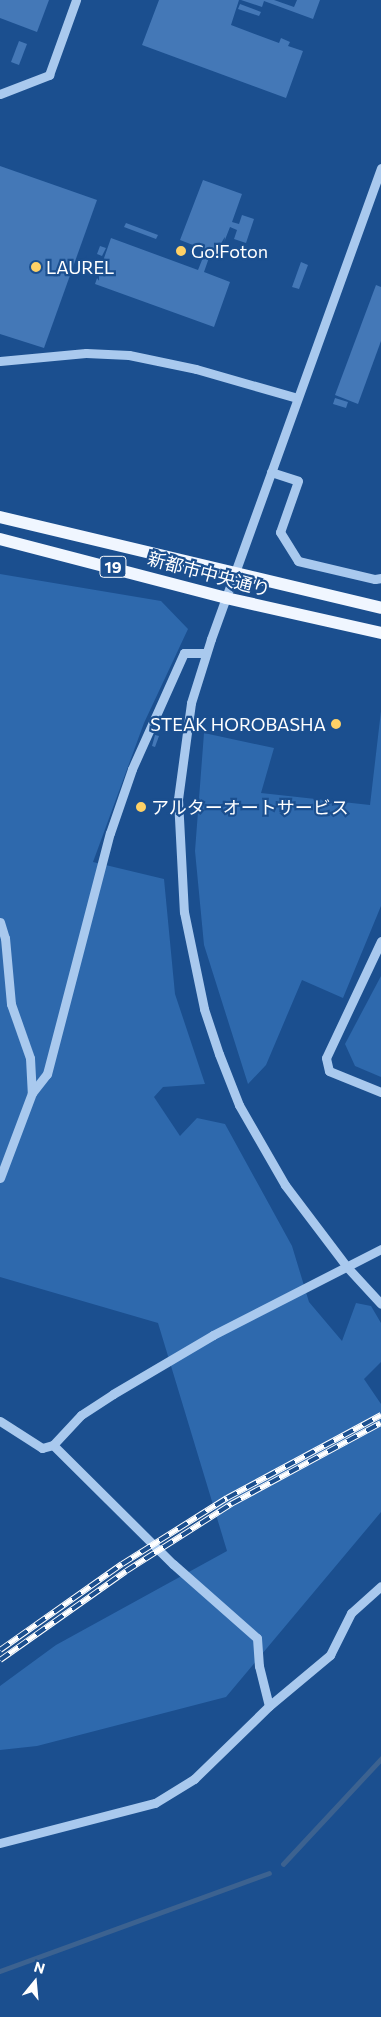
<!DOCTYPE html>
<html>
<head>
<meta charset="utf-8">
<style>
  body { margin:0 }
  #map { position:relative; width:381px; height:2017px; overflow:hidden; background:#1b4f8f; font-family:Commissioner,"Noto Sans JP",sans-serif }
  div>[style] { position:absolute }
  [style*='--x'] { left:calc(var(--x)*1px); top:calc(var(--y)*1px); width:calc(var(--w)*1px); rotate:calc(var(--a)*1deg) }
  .green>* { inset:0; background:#2e69ad }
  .stream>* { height:4.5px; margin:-2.25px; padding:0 2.25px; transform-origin:2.25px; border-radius:2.25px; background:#3c6290 }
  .building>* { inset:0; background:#4478b7 }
  .minor>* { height:9px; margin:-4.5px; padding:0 4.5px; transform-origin:4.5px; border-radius:4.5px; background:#a9c9ee }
  .major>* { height:12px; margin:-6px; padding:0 6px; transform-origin:6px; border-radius:6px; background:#f0f6ff }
  .rail>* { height:5.5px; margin-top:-2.75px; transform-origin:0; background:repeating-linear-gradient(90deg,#1b4f8f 0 11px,#fff 0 22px); box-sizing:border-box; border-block:1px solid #fff }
  .dots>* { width:14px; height:14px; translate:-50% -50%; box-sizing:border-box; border:2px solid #1b4f8f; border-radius:50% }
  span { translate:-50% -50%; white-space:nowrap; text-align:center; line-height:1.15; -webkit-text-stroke:4.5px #1b4f8f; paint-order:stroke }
  .shield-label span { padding:1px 4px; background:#1b4f8f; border:1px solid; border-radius:4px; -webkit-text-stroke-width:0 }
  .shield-label { font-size:16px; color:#fff; font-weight:700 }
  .poi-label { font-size:18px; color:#fff }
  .left { translate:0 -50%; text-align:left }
  .right { translate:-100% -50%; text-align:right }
  .street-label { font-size:18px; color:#fff }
  .north { position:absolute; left:10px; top:1957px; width:50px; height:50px; -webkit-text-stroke:4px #1b4f8f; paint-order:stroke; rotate:17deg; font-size:14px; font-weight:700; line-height:20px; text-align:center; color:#fff }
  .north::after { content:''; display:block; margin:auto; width:18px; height:22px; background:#fff; clip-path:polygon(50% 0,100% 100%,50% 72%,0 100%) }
</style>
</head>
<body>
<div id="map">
  <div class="green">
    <i style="clip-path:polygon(0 574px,161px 601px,188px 629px,144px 723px,93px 862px,164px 879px,175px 994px,205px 1084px,163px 1087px,154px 1097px,180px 1136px,197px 1118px,225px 1124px,292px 1246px,309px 1302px,342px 1341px,356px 1303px,371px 1306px,381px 1323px,381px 1362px,364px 1379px,381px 1404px,381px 1512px,226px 1697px,37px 1746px,0 1750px,0 1686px,56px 1645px,227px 1551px,158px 1323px,0 1277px)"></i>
    <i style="clip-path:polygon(381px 711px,381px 906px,343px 998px,302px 980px,266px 1065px,248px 1084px,204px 945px,195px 851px,204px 733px,274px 748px,261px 793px,370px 805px)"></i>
    <i style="clip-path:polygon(381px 976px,381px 1077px,355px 1066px,345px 1044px)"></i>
  </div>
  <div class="stream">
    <i style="--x:283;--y:1864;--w:144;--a:-47"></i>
    <i style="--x:0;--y:1971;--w:286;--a:-20"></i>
  </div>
  <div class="building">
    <i style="clip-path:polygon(0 0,49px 0,37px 32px,0 18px)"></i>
    <i style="clip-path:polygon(159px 0,239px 0,231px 25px,279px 43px,281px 38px,290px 42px,288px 46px,303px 51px,286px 98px,142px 45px)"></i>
    <i style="clip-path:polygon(241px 0,274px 0,294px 7px,297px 0,320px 0,313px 19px,264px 1px,262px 7px)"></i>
    <i style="clip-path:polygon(240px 4px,261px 12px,259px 16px,238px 9px)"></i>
    <i style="clip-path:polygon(19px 41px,27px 44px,19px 65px,11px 62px)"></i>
    <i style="clip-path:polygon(0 166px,97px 200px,44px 348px,0 334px)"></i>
    <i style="clip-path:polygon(203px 180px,242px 194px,232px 222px,239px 224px,242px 215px,254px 219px,246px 243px,234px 239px,237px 230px,230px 227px,219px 255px,211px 252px,204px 272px,230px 282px,214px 327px,95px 284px,111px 238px,198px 270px,206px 250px,180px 240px)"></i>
    <i style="clip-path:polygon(126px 223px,158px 235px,156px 239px,124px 227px)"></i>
    <i style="clip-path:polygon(100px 246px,106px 248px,102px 256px,97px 254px)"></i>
    <i style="clip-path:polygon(301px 262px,308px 265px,299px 289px,292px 287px)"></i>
    <i style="clip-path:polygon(376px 285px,381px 287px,381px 341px,358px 404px,335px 395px)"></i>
    <i style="clip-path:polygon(335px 398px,348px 402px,346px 408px,333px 404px)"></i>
    <i style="clip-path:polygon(155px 735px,159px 736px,155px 747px,152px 746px)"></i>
  </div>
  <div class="minor">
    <i style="--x:0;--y:94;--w:53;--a:-21.2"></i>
    <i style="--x:49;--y:75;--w:80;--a:-70.2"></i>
    <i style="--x:381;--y:168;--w:501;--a:109.85"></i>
    <i style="--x:211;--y:639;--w:67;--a:107.4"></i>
    <i style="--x:191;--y:703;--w:97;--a:97.7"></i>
    <i style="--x:178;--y:799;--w:113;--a:87"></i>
    <i style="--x:184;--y:912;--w:99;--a:78.3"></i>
    <i style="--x:204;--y:1009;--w:47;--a:71.6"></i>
    <i style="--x:219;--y:1054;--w:55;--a:68.6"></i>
    <i style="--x:239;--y:1105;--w:92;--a:60.1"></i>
    <i style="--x:285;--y:1185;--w:103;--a:52.9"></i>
    <i style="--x:347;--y:1267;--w:50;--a:47.4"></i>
    <i style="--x:0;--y:361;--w:86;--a:-5.3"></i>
    <i style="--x:86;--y:353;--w:43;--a:2.7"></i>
    <i style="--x:129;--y:355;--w:68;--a:11.8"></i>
    <i style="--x:196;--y:369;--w:105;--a:16"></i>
    <i style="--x:271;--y:472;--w:28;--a:18"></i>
    <i style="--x:298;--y:481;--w:54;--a:109.4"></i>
    <i style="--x:280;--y:532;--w:34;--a:58"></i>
    <i style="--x:298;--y:561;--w:79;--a:13.2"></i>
    <i style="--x:375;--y:579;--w:6;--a:-9"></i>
    <i style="--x:0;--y:922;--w:17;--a:73"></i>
    <i style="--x:5;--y:938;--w:66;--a:84.8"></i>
    <i style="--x:11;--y:1004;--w:57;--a:70.6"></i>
    <i style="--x:30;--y:1058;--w:35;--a:87"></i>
    <i style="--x:381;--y:941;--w:129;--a:115.2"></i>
    <i style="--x:326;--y:1058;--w:13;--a:77"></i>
    <i style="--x:329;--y:1071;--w:56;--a:22"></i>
    <i style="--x:0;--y:1178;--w:91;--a:-69.4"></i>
    <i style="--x:32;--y:1093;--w:24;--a:-52"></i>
    <i style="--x:47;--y:1074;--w:249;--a:-75.4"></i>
    <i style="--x:110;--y:833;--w:68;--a:-71"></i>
    <i style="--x:132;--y:769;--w:127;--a:-65.9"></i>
    <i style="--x:184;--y:653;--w:22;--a:0"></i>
    <i style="--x:0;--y:1421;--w:50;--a:32.7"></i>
    <i style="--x:42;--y:1448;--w:11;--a:-15"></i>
    <i style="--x:53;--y:1445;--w:169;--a:44.8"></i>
    <i style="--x:173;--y:1564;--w:112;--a:41.4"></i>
    <i style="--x:257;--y:1638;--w:28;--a:86"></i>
    <i style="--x:259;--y:1666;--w:41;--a:76"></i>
    <i style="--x:53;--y:1445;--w:41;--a:-47"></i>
    <i style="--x:81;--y:1415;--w:38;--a:-33"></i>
    <i style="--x:113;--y:1394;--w:116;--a:-30.5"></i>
    <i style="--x:213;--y:1335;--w:189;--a:-27.1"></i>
    <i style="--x:0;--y:1843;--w:160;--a:-14.5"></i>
    <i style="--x:155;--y:1803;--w:46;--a:-31.6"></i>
    <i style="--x:194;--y:1779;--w:105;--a:-44.2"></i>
    <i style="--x:269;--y:1706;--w:80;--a:-39.9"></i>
    <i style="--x:330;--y:1655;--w:47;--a:-63.4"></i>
    <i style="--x:351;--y:1613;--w:40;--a:-42"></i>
  </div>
  <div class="major">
    <i style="--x:0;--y:517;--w:392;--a:13.4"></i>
    <i style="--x:0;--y:539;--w:234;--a:14.6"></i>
    <i style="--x:226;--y:598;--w:159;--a:12.7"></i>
  </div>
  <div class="rail">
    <i style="--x:0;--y:1650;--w:149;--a:-35.2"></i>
    <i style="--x:122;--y:1564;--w:124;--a:-32.2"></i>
    <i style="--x:227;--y:1498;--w:175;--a:-28.3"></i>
    <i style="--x:0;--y:1660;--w:154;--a:-35.2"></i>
    <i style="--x:126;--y:1571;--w:125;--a:-32.5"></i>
    <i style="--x:231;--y:1504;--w:170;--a:-28.4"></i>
  </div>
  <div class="dots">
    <i style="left:181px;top:251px;background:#ffd166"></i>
    <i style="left:36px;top:267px;background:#ffd166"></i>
    <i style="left:336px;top:724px;background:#ffd166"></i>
    <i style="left:141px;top:807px;background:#ffd166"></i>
  </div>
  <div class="shield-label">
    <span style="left:113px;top:567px">19</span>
  </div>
  <div class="poi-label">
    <span class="left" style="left:191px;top:251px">Go!Foton</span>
    <span class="left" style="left:46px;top:267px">LAUREL</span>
    <span class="right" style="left:326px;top:724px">STEAK HOROBASHA</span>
    <span class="left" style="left:151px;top:807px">アルターオートサービス</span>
  </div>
  <div class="street-label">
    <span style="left:209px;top:574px;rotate:15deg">新都市中央通り</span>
  </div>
  <div class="north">N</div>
</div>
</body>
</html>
